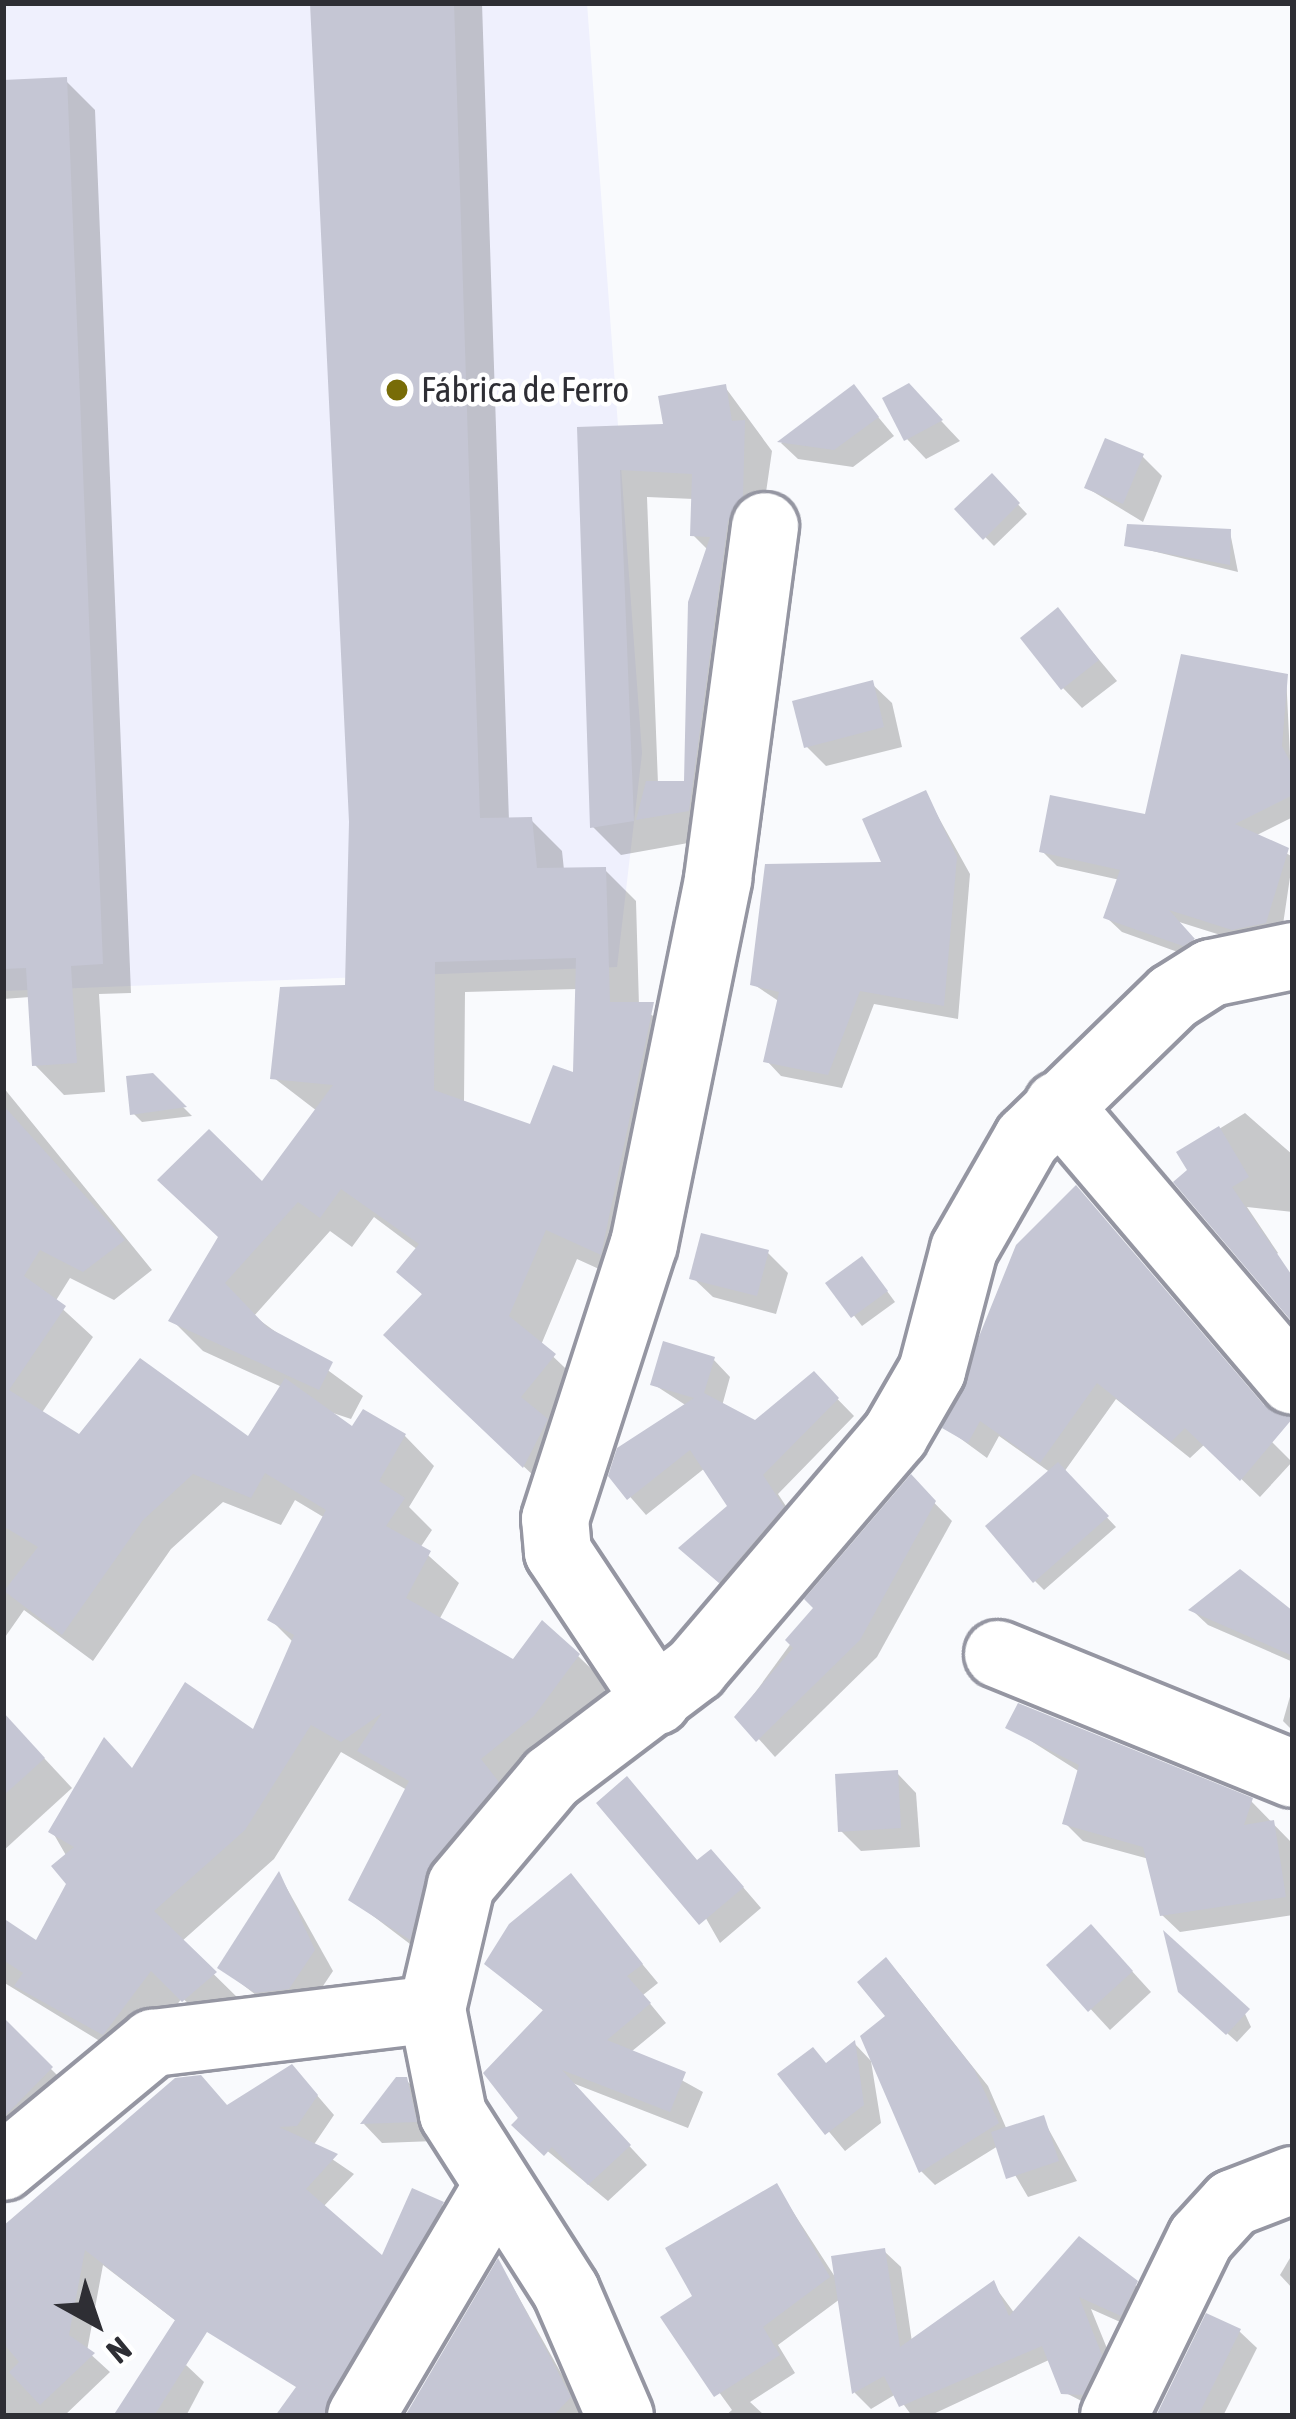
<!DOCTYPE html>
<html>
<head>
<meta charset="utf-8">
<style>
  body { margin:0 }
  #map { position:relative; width:1296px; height:2419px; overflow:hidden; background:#f9fafd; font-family:"Asap Condensed",sans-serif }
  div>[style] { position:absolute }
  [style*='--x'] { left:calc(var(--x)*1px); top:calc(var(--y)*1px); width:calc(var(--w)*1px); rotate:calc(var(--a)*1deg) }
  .built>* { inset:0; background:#eff0fd }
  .shadow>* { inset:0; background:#0003 }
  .building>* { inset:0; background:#c5c6d4 }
  .roads { filter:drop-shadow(3px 0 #9596a2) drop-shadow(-3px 0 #9596a2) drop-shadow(0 3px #9596a2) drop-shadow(0 -3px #9596a2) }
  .minor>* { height:66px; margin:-33px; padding:0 33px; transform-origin:33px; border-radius:33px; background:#fff }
  .dots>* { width:33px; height:33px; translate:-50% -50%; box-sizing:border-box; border:6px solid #fff; border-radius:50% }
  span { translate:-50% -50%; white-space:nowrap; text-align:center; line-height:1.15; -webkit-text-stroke:9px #fff; paint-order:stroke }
  .poi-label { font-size:36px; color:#2e2e34 }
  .left { translate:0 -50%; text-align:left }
  .frame { position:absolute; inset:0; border:6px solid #2e2e34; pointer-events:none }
  .north { position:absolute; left:36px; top:2263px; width:120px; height:120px; -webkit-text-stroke:9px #fff; paint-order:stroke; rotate:140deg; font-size:33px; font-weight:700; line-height:48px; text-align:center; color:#2e2e34 }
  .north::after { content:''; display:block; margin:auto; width:42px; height:54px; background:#2e2e34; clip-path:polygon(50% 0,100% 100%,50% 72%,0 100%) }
</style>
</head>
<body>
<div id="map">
  <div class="built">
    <i style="clip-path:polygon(3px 3px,587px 3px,642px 753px,617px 967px,3px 991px)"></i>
  </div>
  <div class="shadow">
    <i style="clip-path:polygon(evenodd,313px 3px,482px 3px,509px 821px,531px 820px,562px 851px,564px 870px,605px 870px,636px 901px,639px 1006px,684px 1038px,632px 1284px,577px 1259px,541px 1345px,585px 1387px,555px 1496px,418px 1366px,424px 1296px,400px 1272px,418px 1250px,374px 1217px,352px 1247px,330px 1231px,254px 1316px,363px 1396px,351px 1419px,324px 1410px,353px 1431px,405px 1436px,434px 1466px,409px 1507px,432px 1530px,420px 1548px,459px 1583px,439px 1620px,513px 1663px,578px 1656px,608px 1685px,439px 1966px,352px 1900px,407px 1790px,341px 1752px,274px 1859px,181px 1942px,243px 2003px,218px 2028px,182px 1998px,134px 2062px,3px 1982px,3px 1922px,37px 1945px,109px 1930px,52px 1831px,134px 1771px,254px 1734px,294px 1643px,271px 1620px,325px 1518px,295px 1500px,281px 1525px,223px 1502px,171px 1549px,93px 1661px,24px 1610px,3px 1640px,3px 1087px,152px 1270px,114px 1300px,70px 1278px,55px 1302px,93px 1337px,41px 1414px,80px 1438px,249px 1440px,282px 1387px,203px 1351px,172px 1320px,317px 1111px,274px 1078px,348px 988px,352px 822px,313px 3px,578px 989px,576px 1076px,532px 1128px,464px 1104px,465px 992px,578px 989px)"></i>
    <i style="clip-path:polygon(65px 80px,95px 110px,131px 993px,99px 994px,105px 1092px,64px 1095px,35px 1065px,30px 997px,3px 999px,3px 83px)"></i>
    <i style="clip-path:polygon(evenodd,725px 387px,772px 451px,716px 838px,621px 855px,593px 827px,580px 430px,666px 426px,725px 387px,647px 497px,694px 499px,693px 535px,708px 550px,687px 784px,658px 784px,647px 497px)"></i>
    <i style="clip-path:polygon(854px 388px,894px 436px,853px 467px,798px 459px,781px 443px)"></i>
    <i style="clip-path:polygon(928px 407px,960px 441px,926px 459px,907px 439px)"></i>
    <i style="clip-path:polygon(1142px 456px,1162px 476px,1143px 522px,1087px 488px)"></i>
    <i style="clip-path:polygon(992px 477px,1027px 514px,994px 546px,958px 509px)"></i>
    <i style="clip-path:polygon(1230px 532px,1238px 572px,1128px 545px)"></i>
    <i style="clip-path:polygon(1058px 611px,1117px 681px,1082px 708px,1063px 688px)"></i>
    <i style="clip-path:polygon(1286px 674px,1293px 817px,1255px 836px,1293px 857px,1281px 938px,1249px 944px,1176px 921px,1208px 956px,1200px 960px,1122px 932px,1106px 917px,1120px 880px,1057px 866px,1042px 851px,1148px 818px)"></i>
    <i style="clip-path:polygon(872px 684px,892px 703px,902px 747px,826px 766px,806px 746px)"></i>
    <i style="clip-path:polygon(925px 793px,970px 874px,958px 1019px,874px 1004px,842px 1088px,781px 1076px,767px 1061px,780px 1002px,753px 984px,886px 865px)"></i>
    <i style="clip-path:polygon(152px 1076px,192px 1116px,142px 1122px,133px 1113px)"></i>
    <i style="clip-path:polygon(1245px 1113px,1293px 1155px,1293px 1212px,1247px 1207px,1278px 1253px,1254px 1271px,1180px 1153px)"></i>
    <i style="clip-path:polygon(1018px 1247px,1266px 1436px,1292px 1462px,1260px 1497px,1205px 1444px,1190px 1458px,1116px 1399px,1064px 1472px,1116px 1527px,1044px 1590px,1035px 1581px,1051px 1473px,999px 1436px,987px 1458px,946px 1428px)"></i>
    <i style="clip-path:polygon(768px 1253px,788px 1273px,776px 1314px,713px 1297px,693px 1278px)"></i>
    <i style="clip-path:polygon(871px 1269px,895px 1302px,862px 1326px,829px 1283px)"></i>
    <i style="clip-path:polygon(714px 1360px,730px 1377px,722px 1406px,756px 1424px,814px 1375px,854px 1416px,778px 1494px,799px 1526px,737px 1598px,699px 1565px,731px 1507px,705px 1468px,646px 1515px,612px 1476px,687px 1406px,653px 1384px)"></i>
    <i style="clip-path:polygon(911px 1479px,952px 1521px,877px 1657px,775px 1757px,738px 1716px)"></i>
    <i style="clip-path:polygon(1193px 1611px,1293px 1615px,1293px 1662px,1208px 1625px)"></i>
    <i style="clip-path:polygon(1293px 1686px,1293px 1731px,1283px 1721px)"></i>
    <i style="clip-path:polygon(3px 1714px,72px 1788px,3px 1851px)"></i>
    <i style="clip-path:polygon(1009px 1727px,1251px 1801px,1290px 1841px,1293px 1915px,1180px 1932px,1162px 1915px,1149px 1859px,1083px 1841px,1065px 1823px,1080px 1772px)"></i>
    <i style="clip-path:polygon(897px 1773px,916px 1793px,920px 1847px,861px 1851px,841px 1831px)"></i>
    <i style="clip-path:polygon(627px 1780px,699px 1863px,730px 1872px,761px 1908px,720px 1943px)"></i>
    <i style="clip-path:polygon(280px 1876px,333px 1971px,309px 2007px,277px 2011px,221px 1968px)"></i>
    <i style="clip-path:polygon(570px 1877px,658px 1983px,643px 1995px,666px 2023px,631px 2052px,703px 2092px,688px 2128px,570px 2082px,647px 2165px,608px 2201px,516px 2125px,545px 2012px,487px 1964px)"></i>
    <i style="clip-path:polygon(1110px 1947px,1151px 1992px,1110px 2030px,1050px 1965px)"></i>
    <i style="clip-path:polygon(900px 1975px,988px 2086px,1007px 2130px,1043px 2119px,1077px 2181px,1028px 2197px,998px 2146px,935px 2185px,921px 2171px,890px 2016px)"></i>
    <i style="clip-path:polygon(1191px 2001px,1241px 2005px,1251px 2027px,1237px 2042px)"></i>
    <i style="clip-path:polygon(3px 2021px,80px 2098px,3px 2140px)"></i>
    <i style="clip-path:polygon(855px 2044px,871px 2061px,881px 2123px,845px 2151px,782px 2075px,827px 2066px)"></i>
    <i style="clip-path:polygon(407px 2081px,426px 2100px,435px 2141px,382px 2143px,364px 2124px)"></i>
    <i style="clip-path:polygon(309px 2086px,334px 2115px,313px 2146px,354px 2174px,323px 2207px,383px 2260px,442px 2205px,460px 2223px,353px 2403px,208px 2311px,193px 2334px,103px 2265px,87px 2351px,110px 2372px,64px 2416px,3px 2416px,3px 2230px,228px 2107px)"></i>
    <i style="clip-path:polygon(777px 2187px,837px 2280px,884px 2251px,901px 2267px,912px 2342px,993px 2284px,1015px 2314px,1079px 2240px,1153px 2300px,1138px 2330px,1091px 2309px,1117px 2373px,1099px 2410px,1064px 2392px,1051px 2359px,929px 2416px,912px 2416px,896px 2394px,871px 2409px,855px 2393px,840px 2299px,778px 2345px,795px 2373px,750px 2402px,765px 2416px,725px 2416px,732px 2410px,665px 2318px,696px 2297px)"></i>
    <i style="clip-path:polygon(1293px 2253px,1293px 2289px,1280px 2275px)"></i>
    <i style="clip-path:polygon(499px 2262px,585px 2416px,408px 2416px)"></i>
    <i style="clip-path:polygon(1239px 2331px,1257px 2348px,1223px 2416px,1169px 2416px)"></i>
    <i style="clip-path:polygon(186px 2365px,204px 2382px,186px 2416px,138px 2416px)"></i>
  </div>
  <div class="building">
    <i style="clip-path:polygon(evenodd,310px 3px,454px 3px,480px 818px,532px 817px,537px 868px,606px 867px,610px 1002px,654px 1002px,601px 1255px,546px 1230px,509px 1316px,556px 1354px,521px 1397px,548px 1419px,523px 1468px,383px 1335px,422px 1294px,396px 1272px,419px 1244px,341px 1189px,320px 1218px,298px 1202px,225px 1283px,267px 1327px,333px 1362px,319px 1390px,168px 1321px,218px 1237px,157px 1180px,209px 1129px,262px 1181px,333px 1085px,270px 1079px,280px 987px,345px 985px,349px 822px,310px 3px,576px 958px,573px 1072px,553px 1065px,530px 1124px,434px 1090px,435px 962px,576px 958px)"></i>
    <i style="clip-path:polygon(67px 77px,103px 964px,71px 966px,77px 1063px,32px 1066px,26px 968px,3px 969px,3px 80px)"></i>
    <i style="clip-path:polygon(909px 383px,943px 420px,904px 441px,882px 398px)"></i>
    <i style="clip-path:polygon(726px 384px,732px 421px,745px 420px,743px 497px,728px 521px,689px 811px,636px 820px,646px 781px,684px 781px,688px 602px,710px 537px,690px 536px,692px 474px,620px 470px,634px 821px,590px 828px,577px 427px,663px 424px,658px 396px)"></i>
    <i style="clip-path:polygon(854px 384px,879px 417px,834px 450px,777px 442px)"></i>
    <i style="clip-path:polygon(1105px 438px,1144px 454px,1123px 504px,1084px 488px)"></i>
    <i style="clip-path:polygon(992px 473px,1020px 503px,983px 540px,954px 509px)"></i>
    <i style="clip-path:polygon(1127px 524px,1231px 529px,1230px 565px,1124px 546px)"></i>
    <i style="clip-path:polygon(1058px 607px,1099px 660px,1061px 690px,1020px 638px)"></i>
    <i style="clip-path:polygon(1181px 654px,1288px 674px,1282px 746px,1293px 767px,1293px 795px,1235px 824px,1289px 848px,1266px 923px,1232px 930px,1169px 910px,1195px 939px,1183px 946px,1103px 918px,1120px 870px,1039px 852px,1050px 795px,1145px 814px)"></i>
    <i style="clip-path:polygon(873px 680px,884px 727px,804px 748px,792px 701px)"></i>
    <i style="clip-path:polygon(926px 790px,957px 857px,944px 1006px,860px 991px,828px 1075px,763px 1062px,779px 992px,750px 985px,765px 864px,881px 862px,862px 819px)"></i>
    <i style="clip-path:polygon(153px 1073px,187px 1107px,130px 1115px,126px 1076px)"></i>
    <i style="clip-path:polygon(3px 1105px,125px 1240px,83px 1272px,40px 1250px,24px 1276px,66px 1306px,9px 1390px,79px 1434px,140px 1358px,248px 1436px,285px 1378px,352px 1426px,363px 1409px,406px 1434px,379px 1481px,405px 1498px,386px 1526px,431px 1551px,406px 1598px,513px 1659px,542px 1620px,580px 1654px,534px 1716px,481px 1759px,499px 1782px,432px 1862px,410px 1940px,348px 1900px,409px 1781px,357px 1751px,382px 1713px,341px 1742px,311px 1725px,245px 1830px,154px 1911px,217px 1972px,182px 2002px,151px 1971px,103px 2035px,14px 1986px,23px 1973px,3px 1960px,3px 1918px,36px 1940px,66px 1884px,51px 1866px,74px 1847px,48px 1832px,104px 1737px,132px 1768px,185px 1682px,253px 1729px,294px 1635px,267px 1620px,326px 1510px,265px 1473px,251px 1498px,193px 1474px,143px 1520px,62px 1635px,4px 1591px,38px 1547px,3px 1526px)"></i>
    <i style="clip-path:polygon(1219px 1126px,1249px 1177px,1232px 1187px,1293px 1277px,1293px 1323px,1173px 1182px,1187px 1170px,1176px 1152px)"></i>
    <i style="clip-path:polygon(1076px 1185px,1264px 1405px,1293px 1418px,1240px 1481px,1185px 1428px,1171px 1442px,1097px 1383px,1040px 1463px,980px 1421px,968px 1443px,942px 1428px,1016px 1245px)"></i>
    <i style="clip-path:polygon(701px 1233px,769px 1250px,757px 1296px,689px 1279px)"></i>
    <i style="clip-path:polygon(862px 1256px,888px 1291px,851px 1318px,825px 1283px)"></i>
    <i style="clip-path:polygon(663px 1341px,715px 1357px,704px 1393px,755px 1420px,814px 1371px,839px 1398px,763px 1475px,784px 1507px,719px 1583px,678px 1548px,727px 1506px,690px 1450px,627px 1500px,608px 1476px,617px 1448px,694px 1398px,650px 1385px)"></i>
    <i style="clip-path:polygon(1058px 1462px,1109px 1516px,1033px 1583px,985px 1526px)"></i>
    <i style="clip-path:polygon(911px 1474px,936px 1501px,860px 1640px,756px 1742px,734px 1717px,793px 1648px,785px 1640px,813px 1608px,804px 1599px)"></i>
    <i style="clip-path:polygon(1240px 1569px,1293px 1611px,1293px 1656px,1188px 1610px)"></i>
    <i style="clip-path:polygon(1018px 1703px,1253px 1798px,1244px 1825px,1274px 1820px,1286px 1897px,1160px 1916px,1143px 1847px,1062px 1824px,1079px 1765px,1005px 1728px)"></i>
    <i style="clip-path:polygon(3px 1712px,45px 1758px,3px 1796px)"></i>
    <i style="clip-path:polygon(898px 1770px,901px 1828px,838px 1832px,835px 1774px)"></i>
    <i style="clip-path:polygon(627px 1776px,697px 1860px,711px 1849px,744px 1887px,699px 1925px,596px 1803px)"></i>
    <i style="clip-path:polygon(279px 1871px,315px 1950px,289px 1989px,255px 1993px,217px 1968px)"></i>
    <i style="clip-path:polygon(571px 1873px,643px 1964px,627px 1976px,651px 2003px,607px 2040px,686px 2072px,670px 2112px,562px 2070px,631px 2145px,588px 2185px,552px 2147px,544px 2156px,511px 2125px,518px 2118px,483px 2073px,543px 2010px,484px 1964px,509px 1924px)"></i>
    <i style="clip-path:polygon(1091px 1924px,1133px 1971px,1088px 2012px,1046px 1965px)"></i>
    <i style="clip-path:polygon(1163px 1930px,1250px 2009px,1226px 2035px,1178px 1992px)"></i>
    <i style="clip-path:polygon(886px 1957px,974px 2069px,999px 2123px,919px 2173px,860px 2036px,885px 2016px,857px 1982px)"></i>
    <i style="clip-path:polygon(3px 2017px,53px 2067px,3px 2118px)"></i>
    <i style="clip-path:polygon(855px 2040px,864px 2105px,825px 2135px,777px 2074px,813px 2047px,826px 2063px)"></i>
    <i style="clip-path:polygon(292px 2064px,318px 2095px,297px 2126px,279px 2127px,338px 2154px,306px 2189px,382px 2255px,412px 2188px,444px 2202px,324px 2416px,275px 2416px,296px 2387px,207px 2332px,154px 2416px,113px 2416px,175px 2320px,85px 2250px,69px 2335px,95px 2353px,40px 2405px,9px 2372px,19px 2362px,3px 2343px,3px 2226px,175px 2078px,201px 2075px,227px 2105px)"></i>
    <i style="clip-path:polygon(396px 2077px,407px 2077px,417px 2122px,360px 2124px)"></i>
    <i style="clip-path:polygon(1044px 2115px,1059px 2161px,1006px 2179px,991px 2132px)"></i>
    <i style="clip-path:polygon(777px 2183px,830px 2277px,763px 2327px,780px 2355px,714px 2397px,660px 2317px,692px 2296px,665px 2248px)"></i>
    <i style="clip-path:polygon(1079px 2236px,1138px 2281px,1121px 2316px,1079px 2297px,1102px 2355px,1083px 2395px,1061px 2394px,1042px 2346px,899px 2407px,884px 2376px,852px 2394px,831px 2256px,885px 2248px,900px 2347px,994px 2280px,1009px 2316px)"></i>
    <i style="clip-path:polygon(498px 2258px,571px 2397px,553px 2416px,405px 2416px)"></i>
    <i style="clip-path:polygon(1206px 2313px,1241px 2329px,1198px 2416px,1156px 2416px)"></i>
  </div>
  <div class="roads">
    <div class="minor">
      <i style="--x:1058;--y:1105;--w:362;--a:49.6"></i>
      <i style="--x:998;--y:1654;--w:318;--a:22.1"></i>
      <i style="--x:657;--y:1701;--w:179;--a:-123.6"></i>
      <i style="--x:558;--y:1552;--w:33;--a:-95"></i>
      <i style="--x:555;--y:1519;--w:289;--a:-72.1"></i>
      <i style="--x:644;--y:1244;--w:372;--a:-78.5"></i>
      <i style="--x:718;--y:879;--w:356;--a:-82.4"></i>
      <i style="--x:3;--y:2167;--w:195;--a:-39.6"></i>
      <i style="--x:153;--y:2043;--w:281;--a:-6.9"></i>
      <i style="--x:361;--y:2416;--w:267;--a:-59.4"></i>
      <i style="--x:620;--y:2416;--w:136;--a:-113.4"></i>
      <i style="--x:566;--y:2291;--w:210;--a:-122.6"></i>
      <i style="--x:453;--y:2114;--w:107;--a:-101.3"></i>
      <i style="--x:432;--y:2009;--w:127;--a:-76.8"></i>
      <i style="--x:461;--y:1885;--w:140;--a:-49.9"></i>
      <i style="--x:551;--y:1778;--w:181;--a:-37.1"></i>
      <i style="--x:695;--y:1669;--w:308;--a:-49.5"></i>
      <i style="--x:895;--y:1435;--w:74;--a:-60"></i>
      <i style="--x:932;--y:1371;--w:126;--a:-75.3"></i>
      <i style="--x:964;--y:1249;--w:127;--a:-60.2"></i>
      <i style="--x:1027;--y:1139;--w:204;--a:-44.2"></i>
      <i style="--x:1173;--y:997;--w:45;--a:-32.3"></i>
      <i style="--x:1211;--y:973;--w:84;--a:-11.7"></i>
      <i style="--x:1114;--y:2416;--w:198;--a:-64"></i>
      <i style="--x:1201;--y:2238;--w:47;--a:-47.6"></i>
      <i style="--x:1233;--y:2203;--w:64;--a:-21"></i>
    </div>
  </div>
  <div class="dots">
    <i style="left:397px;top:390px;background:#786c07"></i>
  </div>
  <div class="poi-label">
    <span class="left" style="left:421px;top:390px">Fábrica de Ferro</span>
  </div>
  <div class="frame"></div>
  <div class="north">N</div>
</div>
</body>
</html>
